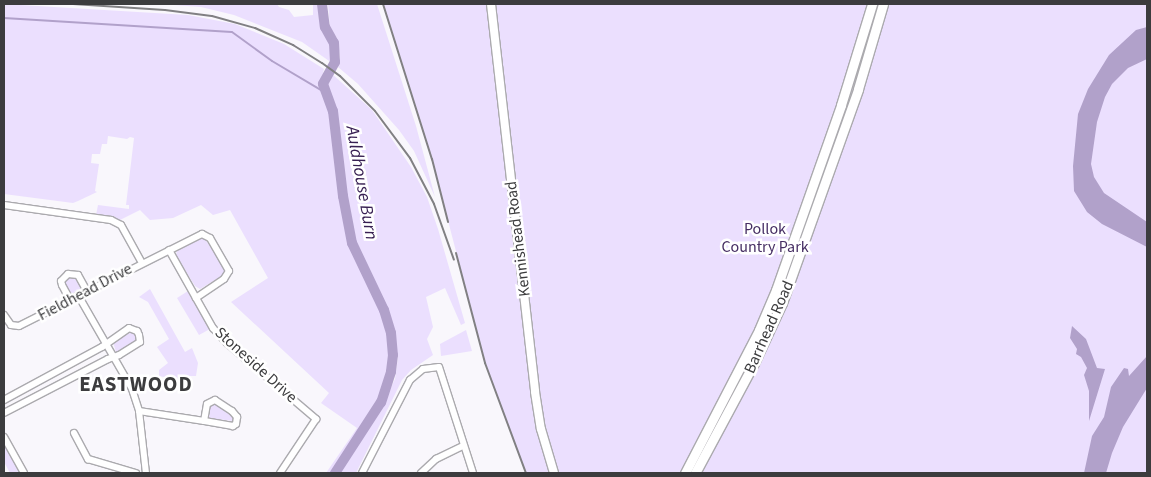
<!DOCTYPE html>
<html>
<head>
<meta charset="utf-8">
<style>
  body { margin:0 }
  #map { position:relative; width:1151px; height:477px; overflow:hidden; background:#f9f7fc; font-family:"Source Sans 3",sans-serif }
  div>[style] { position:absolute }
  [style*='--x'] { left:calc(var(--x)*1px); top:calc(var(--y)*1px); width:calc(var(--w)*1px); rotate:calc(var(--a)*1deg) }
  .green>* { inset:0; background:#ebdffe }
  .round { border-radius:50% }
  .water>* { inset:0; background:#b1a1ca }
  .stream>* { height:2px; margin:-1px; padding:0 1px; transform-origin:1px; border-radius:1px; background:#b1a1ca }
  .river>* { height:10px; margin:-5px; padding:0 5px; transform-origin:5px; border-radius:5px; background:#b1a1ca }
  .roads { filter:drop-shadow(1px 0 #abaaae) drop-shadow(-1px 0 #abaaae) drop-shadow(0 1px #abaaae) drop-shadow(0 -1px #abaaae) }
  .minor>* { height:6px; margin:-3px; padding:0 3px; transform-origin:3px; border-radius:3px; background:#fff }
  .tertiary>* { height:8px; margin:-4px; padding:0 4px; transform-origin:4px; border-radius:4px; background:#fff }
  .secondary>* { height:9px; margin:-4.5px; padding:0 4.5px; transform-origin:4.5px; border-radius:4.5px; background:#fff }
  .rail>* { height:2px; margin:-1px; padding:0 1px; transform-origin:1px; border-radius:1px; background:#818083 }
  span { translate:-50% -50%; white-space:nowrap; text-align:center; line-height:1.15; -webkit-text-stroke:5px #fff; paint-order:stroke }
  .park-label { font-size:16px; color:#462e63 }
  .street-label { font-size:16px; color:#3c3c3e }
  .water-label { font-size:18px; color:#382053; font-style:italic }
  .district-label { font-size:21px; color:#3c3c3e; font-weight:700; letter-spacing:1px }
  .frame { position:absolute; inset:0; border:5px solid #3c3c3e; pointer-events:none }
</style>
</head>
<body>
<div id="map">
  <div class="green">
    <i style="clip-path:polygon(4px 4px,188px 15px,235px 24px,284px 44px,324px 69px,320px 86px,332px 112px,342px 203px,351px 244px,372px 286px,385px 323px,389px 351px,387px 375px,377px 405px,332px 473px,326px 473px,357px 428px,321px 403px,329px 393px,231px 302px,268px 278px,230px 210px,213px 215px,201px 205px,173px 218px,150px 220px,140px 210px,120px 220px,96px 215px,98px 205px,129px 209px,129px 205px,126px 205px,134px 138px,130px 137px,127px 139px,108px 136px,107px 144px,102px 144px,100px 154px,92px 154px,91px 163px,99px 164px,95px 191px,97px 192px,78px 201px,73px 203px,4px 194px)"></i>
    <i style="clip-path:polygon(160px 4px,277px 4px,279px 7px,289px 10px,294px 17px,313px 15px,313px 4px,320px 4px,322px 27px,330px 39px,332px 63px,302px 42px,234px 15px,201px 7px)"></i>
    <i style="clip-path:polygon(328px 4px,377px 4px,416px 126px,435px 197px,414px 151px,399px 130px,358px 84px,338px 67px,340px 57px,337px 38px,330px 29px)"></i>
    <i style="clip-path:polygon(383px 4px,1147px 4px,1147px 473px,526px 473px,485px 363px,432px 159px)"></i>
    <i style="clip-path:polygon(331px 73px,372px 110px,411px 167px,427px 197px,438px 229px,465px 323px,461px 325px,445px 288px,426px 297px,433px 327px,427px 339px,433px 355px,411px 370px,402px 380px,356px 473px,338px 473px,379px 411px,395px 379px,398px 357px,378px 289px,356px 242px,345px 196px,336px 111px,325px 84px)"></i>
    <i style="clip-path:polygon(201px 238px,206px 240px,225px 270px,225px 274px,200px 289px,195px 286px,176px 256px,177px 249px)"></i>
    <i class="round" style="left:65px;top:277px;width:16px;height:16px"></i>
    <i style="clip-path:polygon(150px 289px,185px 352px,192px 348px,198px 363px,196px 376px,190px 376px,188px 382px,178px 386px,179px 380px,159px 376px,159px 370px,168px 363px,157px 347px,169px 339px,148px 302px,139px 297px)"></i>
    <i style="clip-path:polygon(188px 291px,210px 329px,199px 335px,177px 298px)"></i>
    <i style="clip-path:polygon(466px 330px,472px 351px,441px 356px,440px 344px)"></i>
    <i style="clip-path:polygon(132px 332px,135px 332px,138px 341px,120px 352px,116px 352px,113px 342px)"></i>
    <i style="clip-path:polygon(216px 403px,233px 415px,233px 421px,209px 418px,210px 406px)"></i>
    <i style="clip-path:polygon(4px 443px,21px 473px,10px 473px,4px 462px)"></i>
  </div>
  <div class="water">
    <i style="clip-path:polygon(1147px 27px,1147px 59px,1128px 68px,1112px 84px,1105px 97px,1097px 122px,1091px 164px,1094px 177px,1104px 193px,1147px 222px,1147px 247px,1102px 224px,1087px 212px,1074px 191px,1073px 166px,1078px 114px,1088px 89px,1109px 55px,1136px 30px)"></i>
    <i style="clip-path:polygon(1072px 326px,1086px 339px,1097px 368px,1105px 369px,1089px 421px,1089px 391px,1084px 375px,1087px 368px,1081px 357px,1076px 354px,1077px 349px,1070px 338px)"></i>
    <i style="clip-path:polygon(1147px 356px,1147px 388px,1123px 427px,1112px 453px,1106px 473px,1084px 473px,1092px 436px,1104px 417px,1111px 387px,1124px 368px,1128px 369px,1129px 376px)"></i>
  </div>
  <div class="stream">
    <i style="--x:4;--y:18;--w:228;--a:3.5"></i>
    <i style="--x:232;--y:32;--w:49;--a:35.9"></i>
    <i style="--x:272;--y:61;--w:63;--a:30.7"></i>
  </div>
  <div class="river">
    <i style="--x:322;--y:4;--w:23;--a:83"></i>
    <i style="--x:325;--y:27;--w:18;--a:61"></i>
    <i style="--x:334;--y:43;--w:19;--a:87"></i>
    <i style="--x:335;--y:62;--w:25;--a:119"></i>
    <i style="--x:323;--y:84;--w:29;--a:70"></i>
    <i style="--x:333;--y:111;--w:86;--a:83.3"></i>
    <i style="--x:343;--y:196;--w:48;--a:79.2"></i>
    <i style="--x:352;--y:243;--w:74;--a:64.5"></i>
    <i style="--x:384;--y:310;--w:24;--a:73"></i>
    <i style="--x:391;--y:333;--w:22;--a:85"></i>
    <i style="--x:393;--y:355;--w:17;--a:97"></i>
    <i style="--x:391;--y:372;--w:32;--a:108"></i>
    <i style="--x:381;--y:402;--w:85;--a:122.9"></i>
  </div>
  <div class="roads">
    <div class="minor">
      <i style="--x:4;--y:205;--w:108;--a:8"></i>
      <i style="--x:111;--y:220;--w:11;--a:27"></i>
      <i style="--x:121;--y:225;--w:43;--a:61.1"></i>
      <i style="--x:169;--y:250;--w:90;--a:60.6"></i>
      <i style="--x:213;--y:328;--w:22;--a:47"></i>
      <i style="--x:228;--y:344;--w:116;--a:40.4"></i>
      <i style="--x:316;--y:419;--w:65;--a:123.7"></i>
      <i style="--x:78;--y:295;--w:108;--a:60.1"></i>
      <i style="--x:132;--y:389;--w:23;--a:72"></i>
      <i style="--x:139;--y:411;--w:62;--a:83.6"></i>
      <i style="--x:70;--y:300;--w:17;--a:-118"></i>
      <i style="--x:62;--y:285;--w:4;--a:-104"></i>
      <i style="--x:61;--y:281;--w:10;--a:-45"></i>
      <i style="--x:68;--y:274;--w:10;--a:6"></i>
      <i style="--x:78;--y:275;--w:18;--a:61"></i>
      <i style="--x:4;--y:315;--w:12;--a:55"></i>
      <i style="--x:11;--y:325;--w:8;--a:7"></i>
      <i style="--x:19;--y:326;--w:205;--a:-26.7"></i>
      <i style="--x:202;--y:234;--w:9;--a:27"></i>
      <i style="--x:210;--y:238;--w:38;--a:60"></i>
      <i style="--x:229;--y:271;--w:9;--a:122"></i>
      <i style="--x:224;--y:279;--w:34;--a:146"></i>
      <i style="--x:4;--y:400;--w:111;--a:-28.4"></i>
      <i style="--x:102;--y:347;--w:33;--a:-35"></i>
      <i style="--x:129;--y:328;--w:9;--a:21"></i>
      <i style="--x:137;--y:331;--w:4;--a:63"></i>
      <i style="--x:139;--y:335;--w:7;--a:82"></i>
      <i style="--x:140;--y:342;--w:25;--a:148"></i>
      <i style="--x:119;--y:355;--w:12;--a:160"></i>
      <i style="--x:108;--y:359;--w:117;--a:152.6"></i>
      <i style="--x:139;--y:411;--w:66;--a:8.7"></i>
      <i style="--x:204;--y:421;--w:17;--a:-80"></i>
      <i style="--x:207;--y:404;--w:9;--a:-27"></i>
      <i style="--x:215;--y:400;--w:20;--a:33"></i>
      <i style="--x:232;--y:411;--w:8;--a:50"></i>
      <i style="--x:237;--y:417;--w:7;--a:98"></i>
      <i style="--x:236;--y:424;--w:4;--a:146"></i>
      <i style="--x:233;--y:426;--w:29;--a:-170"></i>
      <i style="--x:74;--y:433;--w:30;--a:62"></i>
      <i style="--x:88;--y:459;--w:50;--a:16.3"></i>
      <i style="--x:4;--y:437;--w:41;--a:60.9"></i>
      <i style="--x:362;--y:473;--w:105;--a:-62.7"></i>
      <i style="--x:410;--y:380;--w:17;--a:-40"></i>
      <i style="--x:423;--y:369;--w:16;--a:-7"></i>
      <i style="--x:439;--y:367;--w:111;--a:72.2"></i>
      <i style="--x:421;--y:473;--w:21;--a:-43"></i>
      <i style="--x:436;--y:459;--w:30;--a:-26"></i>
    </div>
    <div class="tertiary">
      <i style="--x:491;--y:4;--w:390;--a:83.5"></i>
      <i style="--x:535;--y:392;--w:37;--a:81"></i>
      <i style="--x:541;--y:429;--w:46;--a:73.5"></i>
    </div>
    <div class="secondary">
      <i style="--x:685;--y:473;--w:161;--a:-62.6"></i>
      <i style="--x:759;--y:330;--w:43;--a:-67"></i>
      <i style="--x:776;--y:290;--w:196;--a:-70.6"></i>
      <i style="--x:841;--y:105;--w:106;--a:-72.9"></i>
      <i style="--x:695;--y:473;--w:125;--a:-61.8"></i>
      <i style="--x:754;--y:363;--w:66;--a:-65"></i>
      <i style="--x:782;--y:303;--w:227;--a:-70.4"></i>
      <i style="--x:858;--y:89;--w:89;--a:-73.6"></i>
    </div>
  </div>
  <div class="rail">
    <i style="--x:73;--y:4;--w:92;--a:3.7"></i>
    <i style="--x:165;--y:10;--w:47;--a:7.3"></i>
    <i style="--x:212;--y:16;--w:45;--a:15.6"></i>
    <i style="--x:255;--y:28;--w:42;--a:24.1"></i>
    <i style="--x:293;--y:45;--w:34;--a:32"></i>
    <i style="--x:322;--y:63;--w:22;--a:36"></i>
    <i style="--x:340;--y:76;--w:49;--a:45"></i>
    <i style="--x:375;--y:111;--w:59;--a:53.3"></i>
    <i style="--x:410;--y:158;--w:52;--a:62.4"></i>
    <i style="--x:434;--y:204;--w:59;--a:70.3"></i>
    <i style="--x:383;--y:4;--w:163;--a:72.5"></i>
    <i style="--x:432;--y:159;--w:65;--a:75.7"></i>
    <i style="--x:456;--y:253;--w:114;--a:75.2"></i>
    <i style="--x:485;--y:363;--w:117;--a:69.6"></i>
  </div>
  <div class="park-label">
    <span style="left:765px;top:238px">Pollok<br>Country Park</span>
  </div>
  <div class="street-label">
    <span style="left:518px;top:239px;rotate:-97deg">Kennishead Road</span>
    <span style="left:85px;top:292px;rotate:-28deg">Fieldhead Drive</span>
    <span style="left:769px;top:327px;rotate:-66deg">Barrhead Road</span>
    <span style="left:256px;top:365px;rotate:42deg">Stoneside Drive</span>
  </div>
  <div class="water-label">
    <span style="left:361px;top:183px;rotate:80deg">Auldhouse Burn</span>
  </div>
  <div class="district-label">
    <span style="left:136px;top:384px">EASTWOOD</span>
  </div>
  <div class="frame"></div>
</div>
</body>
</html>
